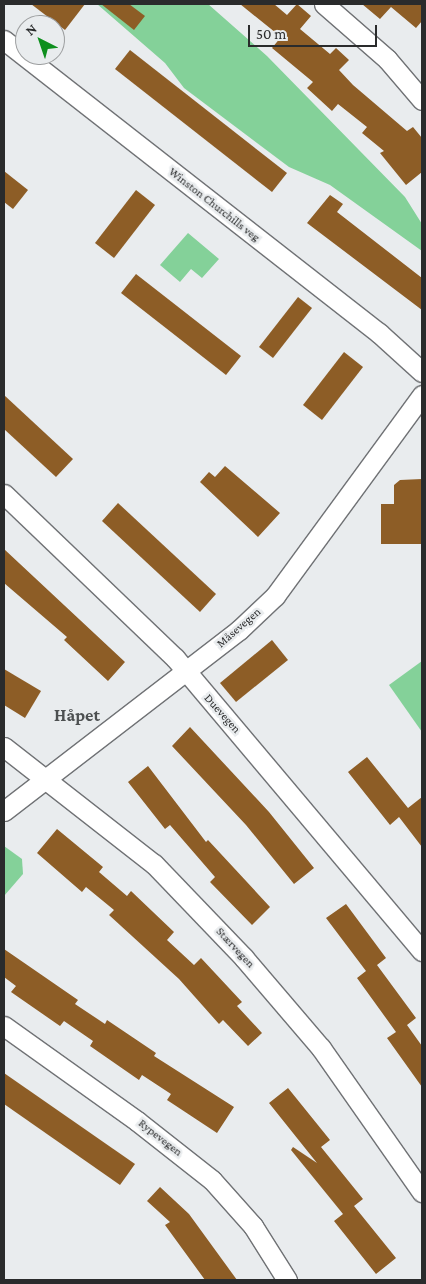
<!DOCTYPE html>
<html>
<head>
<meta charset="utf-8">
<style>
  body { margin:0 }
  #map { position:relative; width:426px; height:1284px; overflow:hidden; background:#e9ecee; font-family:"Crimson Pro",serif }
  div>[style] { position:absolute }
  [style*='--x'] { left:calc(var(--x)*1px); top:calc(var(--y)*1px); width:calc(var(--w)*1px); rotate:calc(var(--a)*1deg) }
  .green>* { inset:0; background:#84d199 }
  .building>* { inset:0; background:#8d5d26 }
  .roads { filter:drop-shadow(1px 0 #707275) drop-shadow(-1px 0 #707275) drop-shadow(0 1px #707275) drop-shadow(0 -1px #707275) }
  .street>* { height:19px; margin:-9.5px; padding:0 9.5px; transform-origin:9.5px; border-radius:9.5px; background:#fff }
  span { translate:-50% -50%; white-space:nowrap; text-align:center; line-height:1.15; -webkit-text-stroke:5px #e9ecee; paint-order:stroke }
  .street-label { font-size:12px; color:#2a2b2c }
  .district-label { font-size:18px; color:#4d5051; font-weight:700 }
  .frame { position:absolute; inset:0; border:5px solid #2a2b2c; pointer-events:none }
  .north { position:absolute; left:15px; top:15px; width:50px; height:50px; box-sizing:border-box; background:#e9ecee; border:1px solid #9d9fa0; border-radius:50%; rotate:319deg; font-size:14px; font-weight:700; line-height:20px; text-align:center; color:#2a2b2c }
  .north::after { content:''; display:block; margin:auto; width:18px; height:22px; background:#0e8f1e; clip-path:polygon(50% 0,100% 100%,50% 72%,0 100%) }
  .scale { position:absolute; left:248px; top:25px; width:129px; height:22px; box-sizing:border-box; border:2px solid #2a2b2c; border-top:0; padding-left:6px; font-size:15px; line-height:18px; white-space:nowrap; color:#2a2b2c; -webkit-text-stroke:4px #e9ecee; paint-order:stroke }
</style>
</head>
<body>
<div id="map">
  <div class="green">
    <i style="clip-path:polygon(97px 4px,208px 4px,267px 56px,405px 197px,422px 224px,422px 251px,330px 185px,289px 167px,184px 88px,165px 63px)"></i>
    <i style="clip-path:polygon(188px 233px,219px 259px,202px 278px,191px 269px,180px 282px,160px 265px)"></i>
    <i style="clip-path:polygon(422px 661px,422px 732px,389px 685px)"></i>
    <i style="clip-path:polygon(4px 846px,22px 859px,23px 874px,4px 896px)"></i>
  </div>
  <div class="building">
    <i style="clip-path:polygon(31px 4px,85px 4px,65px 30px)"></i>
    <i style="clip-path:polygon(101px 4px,129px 4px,145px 16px,134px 30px)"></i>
    <i style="clip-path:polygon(240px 4px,274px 4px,287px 15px,297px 4px,311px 16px,300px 29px,330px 54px,336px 48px,349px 60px,339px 70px,353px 85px,407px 131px,413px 127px,422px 138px,422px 172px,406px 185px,380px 153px,384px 151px,362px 133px,367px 127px,338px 104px,332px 111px,307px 88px,313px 82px,272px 48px,281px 37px)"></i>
    <i style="clip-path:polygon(362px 4px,422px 4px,422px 21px,416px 28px,391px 7px,380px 19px)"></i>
    <i style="clip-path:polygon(130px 50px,287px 173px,272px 192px,115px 69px)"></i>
    <i style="clip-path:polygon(4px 171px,28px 190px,13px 209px,4px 202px)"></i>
    <i style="clip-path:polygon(136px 190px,155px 205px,114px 258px,95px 243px)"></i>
    <i style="clip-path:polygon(330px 195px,343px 204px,337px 212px,422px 278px,422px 310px,307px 223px)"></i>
    <i style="clip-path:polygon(136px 274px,241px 356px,226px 375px,121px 293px)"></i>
    <i style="clip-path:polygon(298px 297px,312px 308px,273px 358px,259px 347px)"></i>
    <i style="clip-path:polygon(344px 352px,363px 367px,322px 420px,303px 405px)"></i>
    <i style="clip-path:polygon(4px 395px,73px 459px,56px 477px,4px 429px)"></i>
    <i style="clip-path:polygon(225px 466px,280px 513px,258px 537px,200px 482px,209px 472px,215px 477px)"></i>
    <i style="clip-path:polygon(422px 479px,422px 544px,381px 544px,381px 504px,394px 504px,394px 485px,400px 480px)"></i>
    <i style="clip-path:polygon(118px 503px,216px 594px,200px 612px,102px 521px)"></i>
    <i style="clip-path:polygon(4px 549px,125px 662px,108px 681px,64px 640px,67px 637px,4px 583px)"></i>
    <i style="clip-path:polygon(272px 640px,288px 660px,236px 702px,220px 683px)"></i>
    <i style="clip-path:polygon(4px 669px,41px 691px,25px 718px,4px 705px)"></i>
    <i style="clip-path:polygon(190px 727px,269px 812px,314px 868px,294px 884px,246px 825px,172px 746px)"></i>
    <i style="clip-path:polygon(367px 757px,408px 808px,422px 797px,422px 847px,399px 817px,390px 825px,348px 772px)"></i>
    <i style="clip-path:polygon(148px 766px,206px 842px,208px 840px,270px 907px,252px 925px,210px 882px,215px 877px,170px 825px,165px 829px,128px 782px)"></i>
    <i style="clip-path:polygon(57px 829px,103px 867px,99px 872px,127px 896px,131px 891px,174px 932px,167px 940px,194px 965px,201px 958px,242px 1002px,237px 1006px,262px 1033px,248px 1046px,223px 1020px,219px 1024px,179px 979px,109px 915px,114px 910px,86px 887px,82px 892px,37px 853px)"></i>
    <i style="clip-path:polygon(346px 904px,386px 958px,377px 965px,416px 1018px,407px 1025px,422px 1046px,422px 1087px,387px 1038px,396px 1032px,357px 978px,366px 971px,326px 918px)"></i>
    <i style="clip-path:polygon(4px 949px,78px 1000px,75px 1004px,105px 1024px,107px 1020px,156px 1053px,154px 1056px,234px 1107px,217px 1133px,167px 1100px,171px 1094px,142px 1075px,139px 1080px,90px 1046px,93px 1041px,64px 1021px,60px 1026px,11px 992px,16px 986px,4px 977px)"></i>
    <i style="clip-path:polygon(4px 1073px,135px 1164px,120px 1185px,4px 1104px)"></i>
    <i style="clip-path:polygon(288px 1088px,330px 1140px,321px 1147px,363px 1199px,354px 1206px,396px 1258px,376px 1274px,334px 1221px,343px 1214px,291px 1150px,293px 1147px,317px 1163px,269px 1103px)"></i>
    <i style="clip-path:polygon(160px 1187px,189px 1214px,237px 1280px,205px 1280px,165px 1225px,170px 1222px,147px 1201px)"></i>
  </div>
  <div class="roads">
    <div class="street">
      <i style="--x:324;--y:4;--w:84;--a:41.1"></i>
      <i style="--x:387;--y:59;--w:54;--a:49.5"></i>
      <i style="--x:4;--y:40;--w:476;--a:38"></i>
      <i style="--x:379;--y:333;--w:58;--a:42.2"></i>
      <i style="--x:4;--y:494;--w:237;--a:43.8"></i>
      <i style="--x:175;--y:658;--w:383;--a:49.9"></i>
      <i style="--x:4;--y:747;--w:190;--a:38"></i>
      <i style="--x:154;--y:864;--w:130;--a:46.2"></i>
      <i style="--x:244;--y:958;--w:118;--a:49.5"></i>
      <i style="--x:321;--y:1048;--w:176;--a:55"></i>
      <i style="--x:4;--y:811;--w:297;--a:-37.6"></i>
      <i style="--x:239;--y:630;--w:50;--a:-43.4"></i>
      <i style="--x:275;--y:596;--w:249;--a:-53.8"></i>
      <i style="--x:4;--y:1026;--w:163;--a:35.5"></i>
      <i style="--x:137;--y:1121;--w:95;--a:38.2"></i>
      <i style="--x:212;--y:1180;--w:62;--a:48.3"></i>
      <i style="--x:253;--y:1226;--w:64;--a:57.8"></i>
    </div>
  </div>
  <div class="street-label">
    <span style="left:214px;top:205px;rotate:38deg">Winston Churchills veg</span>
    <span style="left:239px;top:628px;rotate:-41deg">Måsevegen</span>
    <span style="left:222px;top:714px;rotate:48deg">Duevegen</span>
    <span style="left:235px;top:948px;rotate:47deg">Stærvegen</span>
    <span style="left:160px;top:1138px;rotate:38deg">Rypevegen</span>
  </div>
  <div class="district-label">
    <span style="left:77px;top:715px">Håpet</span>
  </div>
  <div class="frame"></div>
  <div class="north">N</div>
  <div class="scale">50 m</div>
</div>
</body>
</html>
